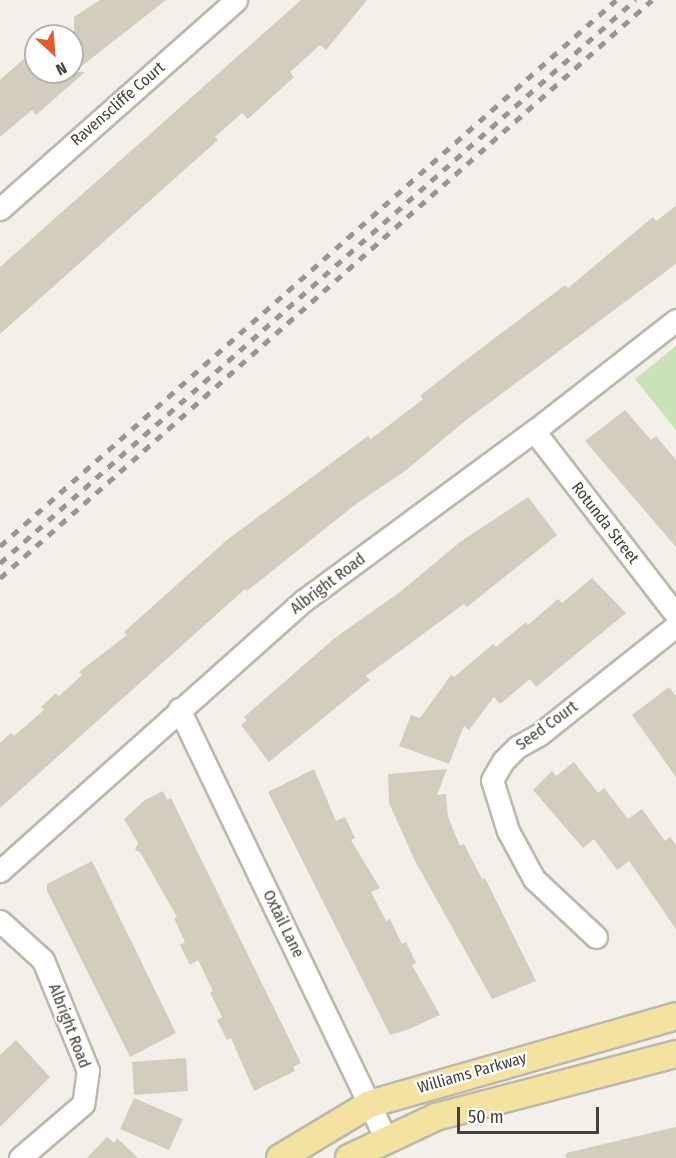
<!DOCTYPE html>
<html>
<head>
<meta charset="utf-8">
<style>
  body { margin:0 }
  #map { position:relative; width:676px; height:1158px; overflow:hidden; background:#f2f0e8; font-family:"Fira Sans Condensed",sans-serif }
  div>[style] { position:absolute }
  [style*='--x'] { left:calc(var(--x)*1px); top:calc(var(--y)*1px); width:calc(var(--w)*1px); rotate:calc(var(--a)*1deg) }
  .green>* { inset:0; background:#cae2b5 }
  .building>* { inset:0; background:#d3cdbf }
  .roads { filter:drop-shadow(2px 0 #bdb8ac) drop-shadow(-2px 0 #bdb8ac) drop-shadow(0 2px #bdb8ac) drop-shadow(0 -2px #bdb8ac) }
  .minor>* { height:21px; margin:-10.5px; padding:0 10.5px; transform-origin:10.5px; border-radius:10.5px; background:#fff }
  .major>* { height:26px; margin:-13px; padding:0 13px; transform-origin:13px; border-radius:13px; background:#f4e3a0 }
  .rail>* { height:4.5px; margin-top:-2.25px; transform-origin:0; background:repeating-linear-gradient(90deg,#969696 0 8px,transparent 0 16px) }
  span { translate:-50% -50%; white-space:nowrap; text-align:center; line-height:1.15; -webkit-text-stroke:4.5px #fff; paint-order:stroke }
  .street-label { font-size:16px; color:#454137 }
  .north { position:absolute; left:24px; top:24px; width:60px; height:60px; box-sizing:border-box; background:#fff; border:2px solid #b5b3af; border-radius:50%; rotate:154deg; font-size:16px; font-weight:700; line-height:24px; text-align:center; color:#454137 }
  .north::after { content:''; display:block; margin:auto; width:21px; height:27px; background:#e35a2e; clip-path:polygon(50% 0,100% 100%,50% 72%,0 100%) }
  .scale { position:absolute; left:457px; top:1107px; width:142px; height:27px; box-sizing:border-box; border:3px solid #454137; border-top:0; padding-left:8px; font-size:18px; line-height:21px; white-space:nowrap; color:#454137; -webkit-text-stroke:4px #fff; paint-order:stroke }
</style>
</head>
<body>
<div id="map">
  <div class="green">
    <i style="clip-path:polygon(676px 346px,676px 430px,635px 379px)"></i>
  </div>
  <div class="building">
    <i style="clip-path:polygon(100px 0,166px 0,74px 72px,85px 72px,36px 115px,32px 110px,0 137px,0 80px,36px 48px,36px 72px,74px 72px,74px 17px)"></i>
    <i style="clip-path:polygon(301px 0,367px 0,326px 50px,320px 45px,290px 72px,294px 77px,248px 119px,242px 113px,215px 137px,218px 140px,0 334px,0 267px)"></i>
    <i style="clip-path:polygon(676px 206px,676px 264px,465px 421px,405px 471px,356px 504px,247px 591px,245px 589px,0 808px,0 743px,11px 733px,14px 736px,44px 710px,41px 707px,56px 693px,59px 696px,82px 675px,79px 672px,127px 635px,124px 632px,228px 539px,368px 436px,371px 439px,423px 399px,420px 396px,454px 369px,565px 285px,568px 288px,653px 217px,656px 221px)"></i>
    <i style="clip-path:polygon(625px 410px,651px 440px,656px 436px,676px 460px,676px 547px,585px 441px)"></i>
    <i style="clip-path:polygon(528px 497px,557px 535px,467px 607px,464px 604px,366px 676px,370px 680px,269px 762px,241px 725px,247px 720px,244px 717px,336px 637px,400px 592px,460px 542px)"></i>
    <i style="clip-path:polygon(592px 578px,626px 613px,536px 687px,530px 679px,500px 704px,494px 697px,469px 730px,464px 726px,449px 764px,399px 746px,411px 715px,420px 718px,451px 675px,454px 677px,493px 644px,496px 647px,526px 622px,528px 625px,558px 599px,562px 603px)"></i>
    <i style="clip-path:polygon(669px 687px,676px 696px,676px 777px,632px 715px)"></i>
    <i style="clip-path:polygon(574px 762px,598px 793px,604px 788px,628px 819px,642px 809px,665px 841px,670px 837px,676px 845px,676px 929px,629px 861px,617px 870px,594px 839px,583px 848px,533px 790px,552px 771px,556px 776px)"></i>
    <i style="clip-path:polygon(314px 769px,336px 821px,345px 817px,355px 838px,351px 840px,380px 888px,371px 892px,386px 921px,390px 919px,402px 944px,406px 942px,416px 963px,412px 965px,440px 1015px,407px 1030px,390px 1035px,268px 792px)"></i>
    <i style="clip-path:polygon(447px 769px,437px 795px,446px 794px,448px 817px,460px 846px,464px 844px,482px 879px,485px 878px,536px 981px,492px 999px,414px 859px,389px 803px,388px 774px)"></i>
    <i style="clip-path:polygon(163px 791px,167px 800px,171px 798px,301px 1063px,293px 1067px,295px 1071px,254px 1091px,231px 1038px,227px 1040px,217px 1020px,222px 1017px,210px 993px,213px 991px,198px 960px,190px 965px,180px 945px,185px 942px,174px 918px,177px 917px,140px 852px,135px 850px,138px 843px,124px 819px,145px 800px)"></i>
    <i style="clip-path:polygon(92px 861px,176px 1033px,130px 1057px,47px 891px,47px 884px)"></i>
    <i style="clip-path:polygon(16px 1040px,50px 1077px,0 1127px,0 1055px)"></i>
    <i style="clip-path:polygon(186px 1058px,188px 1091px,134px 1095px,132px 1062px)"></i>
    <i style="clip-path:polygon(134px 1098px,183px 1119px,169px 1150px,120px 1129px)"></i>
    <i style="clip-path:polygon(676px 1127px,676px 1158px,566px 1158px,566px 1153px)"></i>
    <i style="clip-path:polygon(107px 1137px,114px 1143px,117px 1138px,138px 1158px,87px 1158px)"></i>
  </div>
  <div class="roads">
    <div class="minor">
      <i style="--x:0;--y:209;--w:315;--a:-41.5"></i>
      <i style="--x:534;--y:431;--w:232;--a:52.3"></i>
      <i style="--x:179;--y:709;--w:477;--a:64.3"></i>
      <i style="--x:0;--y:871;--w:406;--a:-41.7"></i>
      <i style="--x:303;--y:601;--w:287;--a:-36.4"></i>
      <i style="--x:534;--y:431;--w:180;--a:-38"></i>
      <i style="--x:0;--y:921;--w:58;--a:42.2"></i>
      <i style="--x:43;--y:960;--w:119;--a:67.8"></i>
      <i style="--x:88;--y:1070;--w:34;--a:98"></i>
      <i style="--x:83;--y:1104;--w:83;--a:139.4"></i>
      <i style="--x:596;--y:937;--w:85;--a:-136.9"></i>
      <i style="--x:534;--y:879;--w:55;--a:-118.4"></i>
      <i style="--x:508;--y:831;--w:53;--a:-107.4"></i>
      <i style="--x:492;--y:780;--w:22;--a:-60"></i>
      <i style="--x:503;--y:761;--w:20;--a:-45"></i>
      <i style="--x:517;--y:747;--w:26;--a:-29"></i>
      <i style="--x:540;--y:734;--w:174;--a:-38.5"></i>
    </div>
    <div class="major">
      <i style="--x:280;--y:1158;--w:105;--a:-31"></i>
      <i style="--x:370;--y:1104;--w:318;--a:-16"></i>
      <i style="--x:349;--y:1158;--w:96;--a:-25.2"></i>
      <i style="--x:436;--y:1117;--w:248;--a:-14.7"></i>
    </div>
  </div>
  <div class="rail">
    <i style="--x:0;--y:546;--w:823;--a:-41.55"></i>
    <i style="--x:0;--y:563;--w:849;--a:-41.56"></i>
    <i style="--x:0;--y:578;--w:871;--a:-41.56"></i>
  </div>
  <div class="street-label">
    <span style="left:118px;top:104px;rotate:-41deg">Ravenscliffe Court</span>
    <span style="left:605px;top:523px;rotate:52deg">Rotunda Street</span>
    <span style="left:328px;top:584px;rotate:-37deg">Albright Road</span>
    <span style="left:547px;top:726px;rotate:-36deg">Seed Court</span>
    <span style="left:283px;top:924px;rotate:64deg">Oxtail Lane</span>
    <span style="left:69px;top:1026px;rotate:69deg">Albright Road</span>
    <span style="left:472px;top:1073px;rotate:-16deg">Williams Parkway</span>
  </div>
  <div class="north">N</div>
  <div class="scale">50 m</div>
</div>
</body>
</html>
